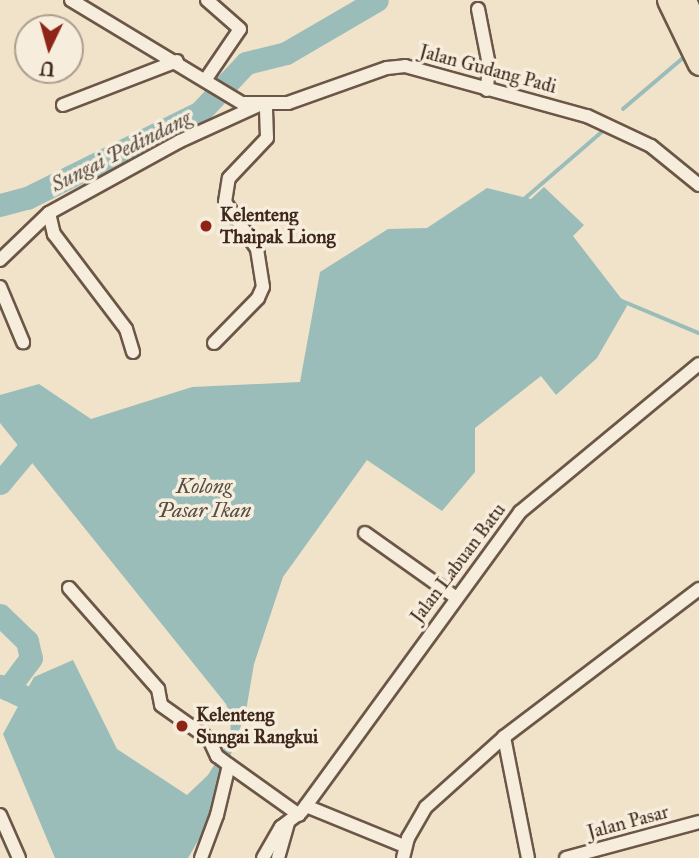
<!DOCTYPE html>
<html>
<head>
<meta charset="utf-8">
<style>
  body { margin:0 }
  #map { position:relative; width:699px; height:858px; overflow:hidden; background:#f1e3c9; font-family:"IM FELL Great Primer",serif }
  div>[style] { position:absolute }
  [style*='--x'] { left:calc(var(--x)*1px); top:calc(var(--y)*1px); width:calc(var(--w)*1px); rotate:calc(var(--a)*1deg) }
  .water>* { inset:0; background:#9bbdba }
  .stream>* { height:3.5px; margin:-1.75px; padding:0 1.75px; transform-origin:1.75px; border-radius:1.75px; background:#9bbdba }
  .river>* { height:23px; margin:-11.5px; padding:0 11.5px; transform-origin:11.5px; border-radius:11.5px; background:#9bbdba }
  .roads { filter:drop-shadow(2px 0 #6c5647) drop-shadow(-2px 0 #6c5647) drop-shadow(0 2px #6c5647) drop-shadow(0 -2px #6c5647) }
  .minor>* { height:12px; margin:-6px; padding:0 6px; transform-origin:6px; border-radius:6px; background:#f6eddc }
  .trunk>* { height:21px; margin:-10.5px; padding:0 10.5px; transform-origin:10.5px; border-radius:10.5px; background:#f1e3c9 }
  .dots>* { width:19px; height:19px; translate:-50% -50%; box-sizing:border-box; border:4px solid #f6eddc; border-radius:50% }
  span { translate:-50% -50%; white-space:nowrap; text-align:center; line-height:1.15; -webkit-text-stroke:7px #f6eddc; paint-order:stroke }
  .street-label { font-size:19px; color:#3f271c }
  .poi-label { font-size:19px; color:#3f271c; font-weight:700 }
  .left { translate:0 -50%; text-align:left }
  .water-label { font-size:21px; color:#564c44; font-style:italic }
  .north { position:absolute; left:14px; top:14px; width:70px; height:70px; box-sizing:border-box; background:#f6eddc; border:2px solid #ad9e8f; border-radius:50%; rotate:185deg; font-size:19px; font-weight:700; line-height:28px; text-align:center; color:#3f271c }
  .north::after { content:''; display:block; margin:auto; width:24px; height:32px; background:#8f2418; clip-path:polygon(50% 0,100% 100%,50% 72%,0 100%) }
</style>
</head>
<body>
<div id="map">
  <div class="water">
    <i style="clip-path:polygon(544px 187px,584px 225px,573px 236px,627px 306px,597px 358px,556px 395px,541px 376px,475px 428px,475px 472px,442px 511px,367px 460px,283px 577px,254px 664px,246px 711px,205px 829px,188px 858px,55px 858px,3px 734px,34px 677px,73px 660px,117px 749px,187px 795px,208px 775px,230px 739px,231px 717px,226px 704px,0 423px,0 395px,39px 384px,91px 419px,192px 387px,300px 382px,320px 272px,388px 229px,427px 228px,487px 188px,531px 199px)"></i>
  </div>
  <div class="stream">
    <i style="--x:623;--y:109;--w:79;--a:-40.4"></i>
    <i style="--x:523;--y:200;--w:107;--a:-40.8"></i>
    <i style="--x:620;--y:300;--w:86;--a:22.7"></i>
  </div>
  <div class="river">
    <i style="--x:0;--y:205;--w:28;--a:-15"></i>
    <i style="--x:27;--y:198;--w:193;--a:-26.4"></i>
    <i style="--x:200;--y:112;--w:67;--a:-46.8"></i>
    <i style="--x:246;--y:63;--w:41;--a:-14"></i>
    <i style="--x:286;--y:53;--w:105;--a:-30.2"></i>
    <i style="--x:0;--y:483;--w:45;--a:-50.4"></i>
    <i style="--x:0;--y:615;--w:37;--a:44"></i>
    <i style="--x:27;--y:641;--w:17;--a:77"></i>
    <i style="--x:31;--y:658;--w:39;--a:127"></i>
    <i style="--x:8;--y:689;--w:9;--a:-159"></i>
    <i style="--x:8;--y:689;--w:49;--a:25.5"></i>
  </div>
  <div class="roads">
    <div class="minor">
      <i style="--x:71;--y:0;--w:200;--a:31.1"></i>
      <i style="--x:242;--y:103;--w:46;--a:0"></i>
      <i style="--x:288;--y:103;--w:105;--a:-19.5"></i>
      <i style="--x:387;--y:68;--w:18;--a:-6"></i>
      <i style="--x:405;--y:66;--w:189;--a:15.4"></i>
      <i style="--x:587;--y:116;--w:71;--a:25.1"></i>
      <i style="--x:651;--y:146;--w:62;--a:39.1"></i>
      <i style="--x:478;--y:9;--w:57;--a:78.9"></i>
      <i style="--x:489;--y:65;--w:25;--a:95"></i>
      <i style="--x:206;--y:79;--w:60;--a:-55.8"></i>
      <i style="--x:240;--y:29;--w:44;--a:-138.7"></i>
      <i style="--x:63;--y:105;--w:122;--a:-21.1"></i>
      <i style="--x:49;--y:213;--w:22;--a:77"></i>
      <i style="--x:54;--y:234;--w:119;--a:52.8"></i>
      <i style="--x:126;--y:329;--w:24;--a:73"></i>
      <i style="--x:0;--y:260;--w:68;--a:-43.8"></i>
      <i style="--x:49;--y:213;--w:149;--a:-28.8"></i>
      <i style="--x:180;--y:141;--w:85;--a:-24.4"></i>
      <i style="--x:0;--y:287;--w:60;--a:67.3"></i>
      <i style="--x:214;--y:343;--w:63;--a:-45.6"></i>
      <i style="--x:258;--y:298;--w:12;--a:-66"></i>
      <i style="--x:263;--y:287;--w:38;--a:-99"></i>
      <i style="--x:257;--y:249;--w:57;--a:-124.2"></i>
      <i style="--x:225;--y:202;--w:24;--a:-81"></i>
      <i style="--x:229;--y:178;--w:55;--a:-46.5"></i>
      <i style="--x:267;--y:138;--w:32;--a:-92"></i>
      <i style="--x:365;--y:533;--w:110;--a:35.4"></i>
      <i style="--x:69;--y:588;--w:135;--a:48.6"></i>
      <i style="--x:158;--y:689;--w:16;--a:79"></i>
      <i style="--x:161;--y:705;--w:59;--a:35.3"></i>
      <i style="--x:209;--y:739;--w:19;--a:65"></i>
      <i style="--x:217;--y:756;--w:15;--a:37"></i>
      <i style="--x:504;--y:737;--w:123;--a:78.8"></i>
      <i style="--x:306;--y:806;--w:106;--a:22.2"></i>
      <i style="--x:0;--y:815;--w:47;--a:66.2"></i>
      <i style="--x:201;--y:858;--w:46;--a:-69.6"></i>
      <i style="--x:217;--y:815;--w:51;--a:-76.5"></i>
      <i style="--x:229;--y:765;--w:86;--a:35.5"></i>
      <i style="--x:263;--y:858;--w:36;--a:-60"></i>
      <i style="--x:281;--y:827;--w:26;--a:-37"></i>
      <i style="--x:302;--y:811;--w:370;--a:-53.9"></i>
      <i style="--x:520;--y:512;--w:232;--a:-39.6"></i>
      <i style="--x:278;--y:858;--w:36;--a:-74"></i>
      <i style="--x:403;--y:858;--w:21;--a:-76"></i>
      <i style="--x:408;--y:838;--w:36;--a:-60"></i>
      <i style="--x:426;--y:807;--w:105;--a:-41.9"></i>
      <i style="--x:504;--y:737;--w:245;--a:-37.2"></i>
      <i style="--x:566;--y:858;--w:138;--a:-15.1"></i>
    </div>
    <div class="trunk">
      <i style="--x:668;--y:0;--w:71;--a:64.2"></i>
      <i style="--x:685;--y:0;--w:35;--a:66"></i>
    </div>
  </div>
  <div class="dots">
    <i style="left:206px;top:226px;background:#8f2418"></i>
    <i style="left:182px;top:726px;background:#8f2418"></i>
  </div>
  <div class="street-label">
    <span style="left:488px;top:69px;rotate:15deg">Jalan Gudang Padi</span>
    <span style="left:458px;top:563px;rotate:-53deg">Jalan Labuan Batu</span>
    <span style="left:628px;top:822px;rotate:-15deg">Jalan Pasar</span>
  </div>
  <div class="poi-label">
    <span class="left" style="left:220px;top:226px">Kelenteng<br>Thaipak Liong</span>
    <span class="left" style="left:196px;top:726px">Kelenteng<br>Sungai Rangkui</span>
  </div>
  <div class="water-label">
    <span style="left:121px;top:151px;rotate:-27deg">Sungai Pedindang</span>
    <span style="left:204px;top:498px">Kolong<br>Pasar Ikan</span>
  </div>
  <div class="north">U</div>
</div>
</body>
</html>
